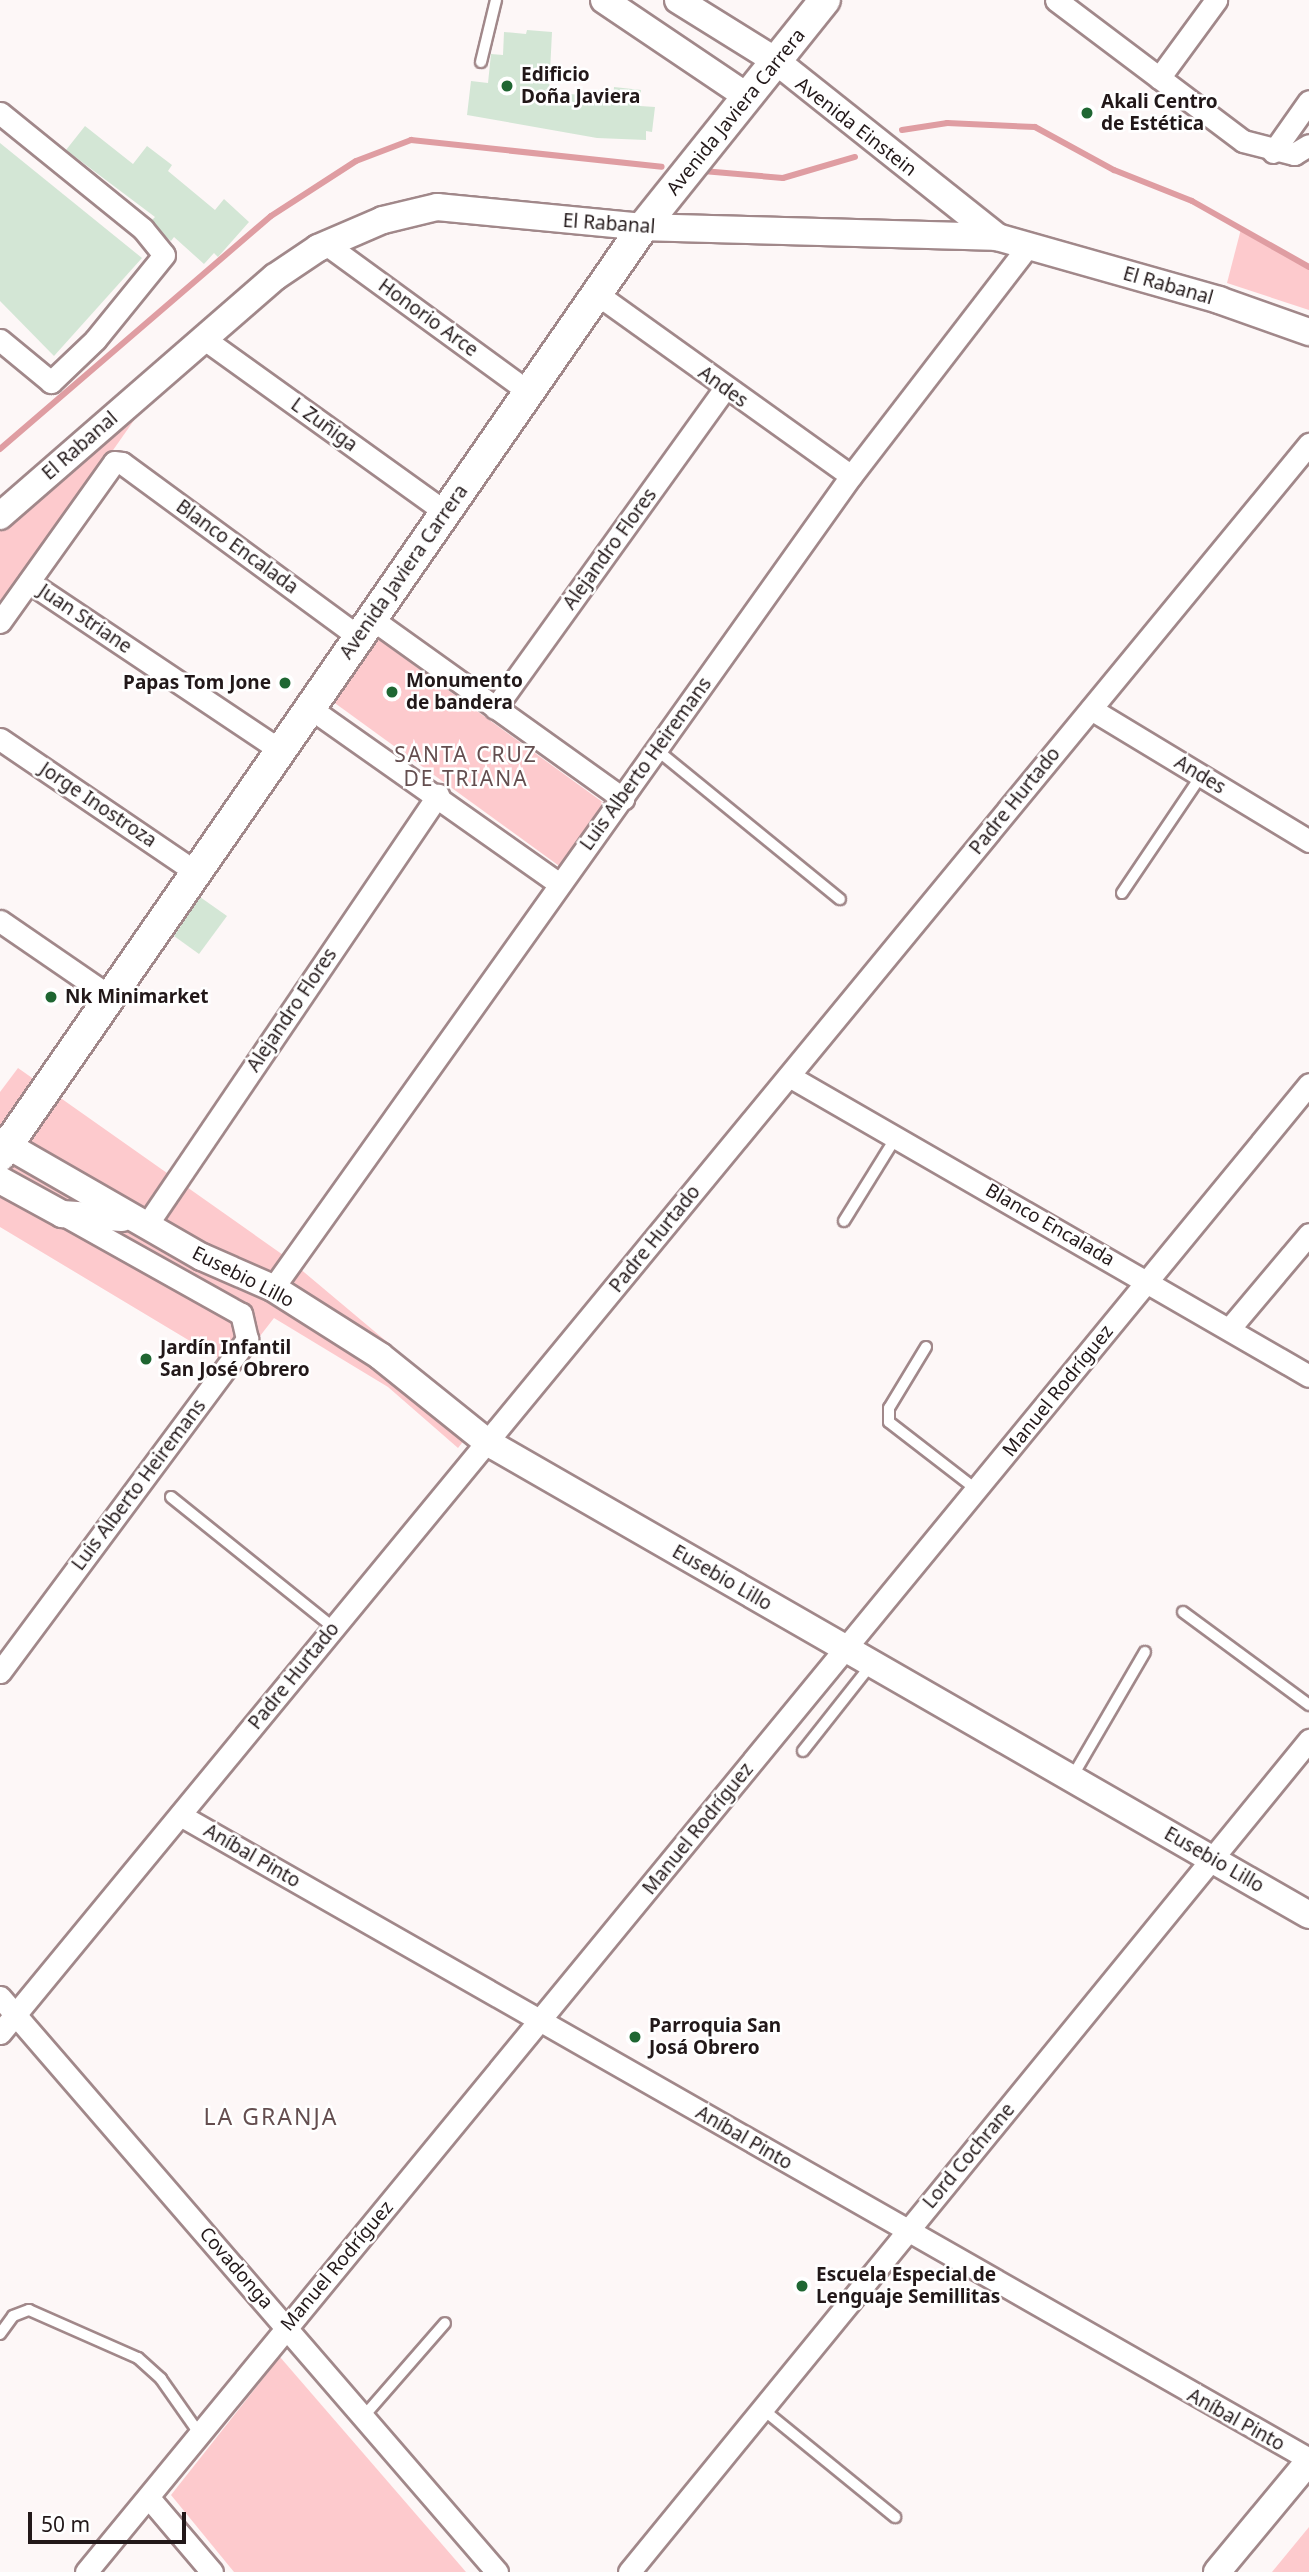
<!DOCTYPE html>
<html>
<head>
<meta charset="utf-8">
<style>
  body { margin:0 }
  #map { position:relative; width:1309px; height:2572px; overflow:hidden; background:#fdf7f7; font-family:"Noto Sans",sans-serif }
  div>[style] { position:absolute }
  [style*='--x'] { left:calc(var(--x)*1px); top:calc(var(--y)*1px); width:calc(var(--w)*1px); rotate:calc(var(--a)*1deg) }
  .green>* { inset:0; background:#fdcacd }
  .stream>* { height:6px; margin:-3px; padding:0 3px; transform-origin:3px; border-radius:3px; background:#df9da2 }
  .building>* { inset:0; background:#d3e6d5 }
  .roads { filter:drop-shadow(2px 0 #a1888a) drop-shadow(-2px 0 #a1888a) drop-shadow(0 2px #a1888a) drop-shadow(0 -2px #a1888a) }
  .service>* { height:10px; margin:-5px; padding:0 5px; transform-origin:5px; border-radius:5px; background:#fff }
  .minor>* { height:21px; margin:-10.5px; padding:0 10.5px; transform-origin:10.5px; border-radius:10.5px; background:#fff }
  .tertiary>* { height:26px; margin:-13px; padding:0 13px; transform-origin:13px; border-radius:13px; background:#fff }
  .secondary>* { height:30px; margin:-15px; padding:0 15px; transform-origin:15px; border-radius:15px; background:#fff }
  .dots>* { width:19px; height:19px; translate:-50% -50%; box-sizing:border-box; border:4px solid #fff; border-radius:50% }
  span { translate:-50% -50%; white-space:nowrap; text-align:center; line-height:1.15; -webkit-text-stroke:5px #fff; paint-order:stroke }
  .poi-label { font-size:19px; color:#221819; font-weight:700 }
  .left { translate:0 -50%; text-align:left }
  .right { translate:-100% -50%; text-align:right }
  .street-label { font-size:19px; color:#221819 }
  .neighbourhood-label { font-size:21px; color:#644e4f; letter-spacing:2px }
  .quarter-label { font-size:23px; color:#644e4f; letter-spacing:2px }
  .scale { position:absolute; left:28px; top:2512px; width:158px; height:32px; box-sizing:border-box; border:4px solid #221819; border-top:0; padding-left:9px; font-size:21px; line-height:24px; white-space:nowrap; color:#221819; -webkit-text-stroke:5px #fff; paint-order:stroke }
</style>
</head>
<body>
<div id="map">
  <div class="green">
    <i style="clip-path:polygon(1241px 229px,1309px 267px,1309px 310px,1227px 283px)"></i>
    <i style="clip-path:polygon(163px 379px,0 611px,0 509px)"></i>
    <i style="clip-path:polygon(368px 632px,608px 806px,562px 868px,321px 693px)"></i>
    <i style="clip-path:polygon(18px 1068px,286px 1257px,480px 1420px,458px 1448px,388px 1387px,274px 1318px,235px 1368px,0 1227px,0 1092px)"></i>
    <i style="clip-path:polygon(280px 2357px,466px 2572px,234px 2572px,171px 2495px)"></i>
    <i style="clip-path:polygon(1309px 2527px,1309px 2572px,1272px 2572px)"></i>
  </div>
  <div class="stream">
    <i style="--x:902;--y:130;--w:46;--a:-8.8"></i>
    <i style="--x:947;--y:123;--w:88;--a:2.6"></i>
    <i style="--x:1035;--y:127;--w:90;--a:28.6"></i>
    <i style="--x:1114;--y:170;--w:84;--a:21.7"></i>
    <i style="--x:1192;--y:201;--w:134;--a:29.4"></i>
    <i style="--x:703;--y:171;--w:80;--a:5"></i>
    <i style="--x:783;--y:178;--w:75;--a:-16.3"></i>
    <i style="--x:0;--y:449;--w:357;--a:-40.7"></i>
    <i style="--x:271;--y:216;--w:101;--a:-32.9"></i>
    <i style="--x:356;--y:161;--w:59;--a:-20.9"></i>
    <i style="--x:411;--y:140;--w:252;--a:6.1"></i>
  </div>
  <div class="building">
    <i style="clip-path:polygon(527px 30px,552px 32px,549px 92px,613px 98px,614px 87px,641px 90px,640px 106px,655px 107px,652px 132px,646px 131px,646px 140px,597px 138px,467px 115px,471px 81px,488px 83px,491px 54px,503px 55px,504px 32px,526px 34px)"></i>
    <i style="clip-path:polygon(85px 126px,133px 164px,147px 146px,172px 165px,168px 171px,215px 210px,224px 199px,249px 222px,218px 257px,214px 253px,204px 264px,174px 237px,171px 241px,166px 237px,152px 220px,155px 217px,66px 150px)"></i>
    <i style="clip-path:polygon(0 143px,142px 258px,54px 356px,0 301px)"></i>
    <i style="clip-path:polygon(200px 897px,227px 916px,199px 954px,174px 936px)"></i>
  </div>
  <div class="roads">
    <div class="service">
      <i style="--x:481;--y:62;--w:64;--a:-76.4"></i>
      <i style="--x:657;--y:750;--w:236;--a:39.2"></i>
      <i style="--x:1122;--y:893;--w:141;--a:-56"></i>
      <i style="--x:844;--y:1221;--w:99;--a:-58.2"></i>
      <i style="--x:926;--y:1347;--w:71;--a:121.2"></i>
      <i style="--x:889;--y:1408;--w:14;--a:90"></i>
      <i style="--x:889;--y:1422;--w:111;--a:37.7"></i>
      <i style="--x:171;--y:1497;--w:209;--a:38.8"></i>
      <i style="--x:1183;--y:1612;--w:157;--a:36.4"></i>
      <i style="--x:803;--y:1751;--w:110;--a:-51.7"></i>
      <i style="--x:1071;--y:1779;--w:147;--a:-59.8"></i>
      <i style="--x:0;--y:2334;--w:22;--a:-54"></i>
      <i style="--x:13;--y:2316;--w:17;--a:-21"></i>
      <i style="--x:29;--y:2310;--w:119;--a:23.8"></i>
      <i style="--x:138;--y:2358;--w:31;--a:42"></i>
      <i style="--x:161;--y:2379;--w:66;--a:54.9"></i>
      <i style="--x:765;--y:2411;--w:168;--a:39.2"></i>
      <i style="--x:364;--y:2416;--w:123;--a:-48.9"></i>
    </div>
    <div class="minor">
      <i style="--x:1056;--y:0;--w:234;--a:37"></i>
      <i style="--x:1243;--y:141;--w:53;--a:14.3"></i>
      <i style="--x:1294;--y:154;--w:17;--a:-31"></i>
      <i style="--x:1159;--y:78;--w:97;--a:-53.8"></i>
      <i style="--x:0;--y:113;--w:184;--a:39"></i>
      <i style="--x:143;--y:229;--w:33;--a:51"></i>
      <i style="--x:164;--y:255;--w:109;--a:129.1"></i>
      <i style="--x:95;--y:340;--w:61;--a:136.3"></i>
      <i style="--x:51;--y:382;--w:66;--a:-140.5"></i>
      <i style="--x:1273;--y:152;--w:62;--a:-54.8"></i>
      <i style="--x:326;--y:244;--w:251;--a:36.1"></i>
      <i style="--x:597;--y:294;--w:312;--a:35.6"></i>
      <i style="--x:203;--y:338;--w:298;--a:35.7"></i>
      <i style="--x:29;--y:582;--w:302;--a:33.8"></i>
      <i style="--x:372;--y:619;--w:309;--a:35.6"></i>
      <i style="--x:0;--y:622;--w:196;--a:-54.5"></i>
      <i style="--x:114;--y:462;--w:8;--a:7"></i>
      <i style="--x:122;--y:463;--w:294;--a:36.3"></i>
      <i style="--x:310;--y:708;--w:304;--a:35.2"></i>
      <i style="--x:495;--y:708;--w:393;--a:-54.3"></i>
      <i style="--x:1091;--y:709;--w:255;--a:31.2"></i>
      <i style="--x:0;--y:739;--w:237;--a:34.2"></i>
      <i style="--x:0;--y:921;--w:132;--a:34.5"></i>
      <i style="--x:789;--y:1076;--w:600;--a:29.98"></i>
      <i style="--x:146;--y:1226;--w:521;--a:-55.88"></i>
      <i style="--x:273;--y:1288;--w:997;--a:-54.56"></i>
      <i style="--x:851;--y:476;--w:290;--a:-52.4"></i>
      <i style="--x:1229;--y:1329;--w:124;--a:-49.9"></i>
      <i style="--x:0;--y:1672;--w:415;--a:-53.4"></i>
      <i style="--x:247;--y:1339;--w:26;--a:-103"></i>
      <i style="--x:241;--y:1314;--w:201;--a:-150.8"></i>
      <i style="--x:180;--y:1815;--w:1300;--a:29.7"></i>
      <i style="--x:0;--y:1997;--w:760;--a:49.16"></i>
      <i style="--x:0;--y:2033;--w:2059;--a:-50.52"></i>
      <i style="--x:149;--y:2498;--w:97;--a:49.6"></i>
      <i style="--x:86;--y:2572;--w:1926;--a:-50.58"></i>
      <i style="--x:629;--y:2572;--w:1075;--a:-50.74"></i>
    </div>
    <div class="tertiary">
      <i style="--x:604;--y:0;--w:170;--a:34"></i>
      <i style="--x:678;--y:0;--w:115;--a:31.9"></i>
      <i style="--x:776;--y:61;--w:283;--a:38.5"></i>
      <i style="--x:0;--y:516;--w:364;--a:-41"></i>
      <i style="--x:275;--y:277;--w:52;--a:-34"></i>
      <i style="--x:318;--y:248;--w:71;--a:-23.3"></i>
      <i style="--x:383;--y:220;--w:56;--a:-13.5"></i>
      <i style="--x:437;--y:207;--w:207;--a:5.5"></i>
      <i style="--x:643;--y:227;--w:354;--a:1.6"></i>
      <i style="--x:997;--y:237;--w:231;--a:15.8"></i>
      <i style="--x:1219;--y:300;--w:96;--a:19.6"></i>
      <i style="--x:0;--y:1141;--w:233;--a:29.9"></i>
      <i style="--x:202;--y:1257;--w:77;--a:23.6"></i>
      <i style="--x:273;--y:1288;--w:127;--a:32.4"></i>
      <i style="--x:380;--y:1356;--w:137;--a:38.8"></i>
      <i style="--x:487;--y:1442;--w:948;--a:29.92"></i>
      <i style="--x:0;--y:1180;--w:71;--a:28.7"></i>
      <i style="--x:62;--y:1214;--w:60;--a:3.8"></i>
      <i style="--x:1217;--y:2572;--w:144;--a:-50.3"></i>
    </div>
    <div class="secondary">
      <i style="--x:0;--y:1156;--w:1130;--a:-55.31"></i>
      <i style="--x:643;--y:227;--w:291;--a:-51.3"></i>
    </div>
  </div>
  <div class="dots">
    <i style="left:507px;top:86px;background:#1f6632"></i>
    <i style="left:1087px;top:113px;background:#1f6632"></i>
    <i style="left:285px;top:683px;background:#1f6632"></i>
    <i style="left:392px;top:692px;background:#1f6632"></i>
    <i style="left:51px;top:997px;background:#1f6632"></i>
    <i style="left:146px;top:1359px;background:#1f6632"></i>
    <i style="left:635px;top:2037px;background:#1f6632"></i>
    <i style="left:802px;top:2286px;background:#1f6632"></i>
  </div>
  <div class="poi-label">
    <span class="left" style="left:521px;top:86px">Edificio<br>Doña Javiera</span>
    <span class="left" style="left:1101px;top:113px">Akali Centro<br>de Estética</span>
    <span class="left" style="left:406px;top:692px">Monumento<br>de bandera</span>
    <span class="right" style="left:271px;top:683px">Papas Tom Jone</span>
    <span class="left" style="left:65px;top:997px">Nk Minimarket</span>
    <span class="left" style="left:160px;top:1359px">Jardín Infantil<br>San José Obrero</span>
    <span class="left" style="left:649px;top:2037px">Parroquia San<br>Josá Obrero</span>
    <span class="left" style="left:816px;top:2286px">Escuela Especial de<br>Lenguaje Semillitas</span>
  </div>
  <div class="street-label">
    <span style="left:736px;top:112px;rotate:-51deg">Avenida Javiera Carrera</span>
    <span style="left:856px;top:127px;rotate:38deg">Avenida Einstein</span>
    <span style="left:609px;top:224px;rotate:4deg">El Rabanal</span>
    <span style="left:1168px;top:286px;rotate:16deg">El Rabanal</span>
    <span style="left:428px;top:318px;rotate:36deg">Honorio Arce</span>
    <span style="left:723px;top:387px;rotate:36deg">Andes</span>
    <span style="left:324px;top:425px;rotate:36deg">L Zuñiga</span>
    <span style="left:80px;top:446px;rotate:-41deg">El Rabanal</span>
    <span style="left:237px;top:547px;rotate:36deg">Blanco Encalada</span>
    <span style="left:610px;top:549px;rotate:-54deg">Alejandro Flores</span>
    <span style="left:404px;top:572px;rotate:-55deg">Avenida Javiera Carrera</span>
    <span style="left:85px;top:619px;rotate:34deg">Juan Striane</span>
    <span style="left:646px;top:764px;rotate:-54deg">Luis Alberto Heiremans</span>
    <span style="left:1200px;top:775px;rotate:31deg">Andes</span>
    <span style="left:1015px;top:801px;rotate:-51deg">Padre Hurtado</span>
    <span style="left:98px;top:805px;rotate:34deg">Jorge Inostroza</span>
    <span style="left:292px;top:1010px;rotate:-56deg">Alejandro Flores</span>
    <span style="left:1050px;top:1225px;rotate:30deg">Blanco Encalada</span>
    <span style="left:655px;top:1239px;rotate:-51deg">Padre Hurtado</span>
    <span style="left:243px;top:1277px;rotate:27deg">Eusebio Lillo</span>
    <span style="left:1058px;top:1391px;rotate:-51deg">Manuel Rodríguez</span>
    <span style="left:139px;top:1485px;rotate:-53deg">Luis Alberto Heiremans</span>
    <span style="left:722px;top:1578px;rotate:30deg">Eusebio Lillo</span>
    <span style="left:294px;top:1676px;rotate:-51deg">Padre Hurtado</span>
    <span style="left:698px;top:1829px;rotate:-51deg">Manuel Rodríguez</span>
    <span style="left:252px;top:1856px;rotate:30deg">Aníbal Pinto</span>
    <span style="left:1214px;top:1860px;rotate:30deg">Eusebio Lillo</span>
    <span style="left:744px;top:2138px;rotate:30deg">Aníbal Pinto</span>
    <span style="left:969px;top:2156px;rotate:-50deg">Lord Cochrane</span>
    <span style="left:337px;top:2266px;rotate:-50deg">Manuel Rodríguez</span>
    <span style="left:236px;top:2268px;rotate:49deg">Covadonga</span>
    <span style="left:1236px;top:2420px;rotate:29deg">Aníbal Pinto</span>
  </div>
  <div class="neighbourhood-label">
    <span style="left:466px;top:766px">SANTA CRUZ<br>DE TRIANA</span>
  </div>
  <div class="quarter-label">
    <span style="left:271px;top:2116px">LA GRANJA</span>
  </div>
  <div class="scale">50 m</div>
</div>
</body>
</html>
